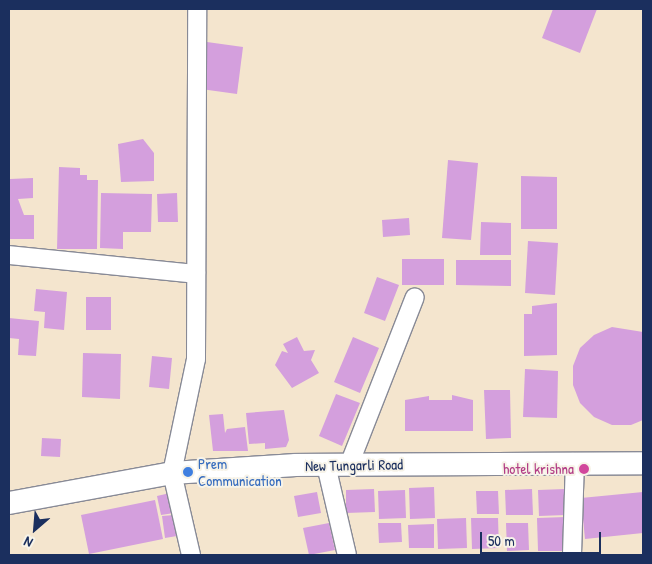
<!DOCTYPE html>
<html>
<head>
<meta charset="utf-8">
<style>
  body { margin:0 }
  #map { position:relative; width:652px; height:564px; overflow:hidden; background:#f4e5ce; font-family:"Patrick Hand",sans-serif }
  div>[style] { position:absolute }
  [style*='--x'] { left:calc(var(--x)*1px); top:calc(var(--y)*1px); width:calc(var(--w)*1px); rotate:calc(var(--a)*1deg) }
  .building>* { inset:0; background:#d49fdd }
  .roads { filter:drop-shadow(1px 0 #888a96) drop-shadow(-1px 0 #888a96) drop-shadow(0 1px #888a96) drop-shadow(0 -1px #888a96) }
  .minor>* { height:18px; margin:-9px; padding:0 9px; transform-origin:9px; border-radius:9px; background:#fff }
  .tertiary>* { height:22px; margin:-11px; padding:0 11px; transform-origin:11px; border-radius:11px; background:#fff }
  .dots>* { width:14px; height:14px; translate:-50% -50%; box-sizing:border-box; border:2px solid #f7f3e8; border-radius:50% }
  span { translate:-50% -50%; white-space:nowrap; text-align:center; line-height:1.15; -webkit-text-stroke:4px #f7f3e8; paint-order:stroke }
  .shop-label { font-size:15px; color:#366cbe }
  .left { translate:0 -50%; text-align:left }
  .street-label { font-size:15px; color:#1b2f5e }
  .hotel-label { font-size:15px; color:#b23c85 }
  .right { translate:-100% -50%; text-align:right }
  .frame { position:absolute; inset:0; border:10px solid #1b2f5e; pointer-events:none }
  .north { position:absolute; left:10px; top:504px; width:50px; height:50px; -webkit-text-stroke:4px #f7f3e8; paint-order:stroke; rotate:207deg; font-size:14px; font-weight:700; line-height:20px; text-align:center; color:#1b2f5e }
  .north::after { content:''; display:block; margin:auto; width:18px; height:22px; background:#1b2f5e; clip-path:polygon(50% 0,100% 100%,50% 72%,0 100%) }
  .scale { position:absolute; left:480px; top:532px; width:121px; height:22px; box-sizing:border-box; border:2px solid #1b2f5e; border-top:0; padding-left:6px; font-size:15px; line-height:18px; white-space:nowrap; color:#1b2f5e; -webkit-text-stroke:4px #f7f3e8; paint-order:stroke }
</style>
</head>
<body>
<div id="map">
  <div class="building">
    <i style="clip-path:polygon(553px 9px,597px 9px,580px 53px,542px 38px)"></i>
    <i style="clip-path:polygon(207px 42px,243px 47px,237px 94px,201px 89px)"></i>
    <i style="clip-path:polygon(143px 139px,154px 153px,154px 181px,121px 182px,118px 144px)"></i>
    <i style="clip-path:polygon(448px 160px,478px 163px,471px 240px,442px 238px)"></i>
    <i style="clip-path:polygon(59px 167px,80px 168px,80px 175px,87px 175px,87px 180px,98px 180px,97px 249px,57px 249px)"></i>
    <i style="clip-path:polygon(521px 176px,557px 177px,557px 229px,521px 229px)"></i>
    <i style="clip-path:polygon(33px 178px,33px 198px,18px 199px,24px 215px,34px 215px,34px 239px,9px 239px,10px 179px)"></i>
    <i style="clip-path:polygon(101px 193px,152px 194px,151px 232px,123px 232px,123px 249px,100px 248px)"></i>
    <i style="clip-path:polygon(177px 193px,178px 222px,158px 222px,157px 194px)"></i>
    <i style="clip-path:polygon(409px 218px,410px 235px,383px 237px,382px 220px)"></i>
    <i style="clip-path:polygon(481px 222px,511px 223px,511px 255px,480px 255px)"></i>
    <i style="clip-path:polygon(528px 241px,558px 243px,555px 295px,525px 293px)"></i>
    <i style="clip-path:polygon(402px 259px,444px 259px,444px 285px,402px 285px)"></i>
    <i style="clip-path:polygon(456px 260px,511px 260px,511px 286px,456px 285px)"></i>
    <i style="clip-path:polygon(377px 277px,399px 285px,385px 321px,364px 313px)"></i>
    <i style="clip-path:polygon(36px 289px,67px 292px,64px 330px,44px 328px,45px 312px,34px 311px)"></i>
    <i style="clip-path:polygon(86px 297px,111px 297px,111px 330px,86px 330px)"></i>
    <i style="clip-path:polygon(557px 303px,557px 355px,524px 356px,524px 314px,532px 314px,532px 306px)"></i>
    <i style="clip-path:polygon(9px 318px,39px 321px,36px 356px,18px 355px,19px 339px,9px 338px)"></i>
    <i style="clip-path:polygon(612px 327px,643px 332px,643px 420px,631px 425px,612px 425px,594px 417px,580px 403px,573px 385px,573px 366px,580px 348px,594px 335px)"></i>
    <i style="clip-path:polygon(297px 337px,304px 351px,315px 350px,311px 360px,319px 373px,292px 388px,275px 365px,282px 351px,288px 353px,283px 344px)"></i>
    <i style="clip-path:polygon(353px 337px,379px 348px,360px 393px,334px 382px)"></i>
    <i style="clip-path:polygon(83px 353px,121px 354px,120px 399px,82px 397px)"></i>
    <i style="clip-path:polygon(152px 356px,172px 358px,169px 389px,149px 387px)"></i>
    <i style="clip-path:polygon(525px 369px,558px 371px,557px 418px,523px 417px)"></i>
    <i style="clip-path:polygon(484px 390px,510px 390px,511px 438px,486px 439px)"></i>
    <i style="clip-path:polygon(336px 394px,360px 403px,342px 446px,319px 436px)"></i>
    <i style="clip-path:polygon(452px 395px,473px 400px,473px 431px,405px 431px,405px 400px,429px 396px,429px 400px,452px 400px)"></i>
    <i style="clip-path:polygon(284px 410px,289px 440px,286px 447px,265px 449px,265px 443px,249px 444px,246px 413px)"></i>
    <i style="clip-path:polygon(223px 414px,225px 433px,227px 429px,245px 427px,248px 451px,213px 451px,209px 415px)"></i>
    <i style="clip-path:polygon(42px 438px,61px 439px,60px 457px,41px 456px)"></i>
    <i style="clip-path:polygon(434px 487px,435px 518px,410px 519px,409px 488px)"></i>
    <i style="clip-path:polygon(374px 489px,375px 512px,346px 513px,346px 490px)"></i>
    <i style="clip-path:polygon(532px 489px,533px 515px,506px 515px,505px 490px)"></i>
    <i style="clip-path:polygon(565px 489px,566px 515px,539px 516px,538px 490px)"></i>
    <i style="clip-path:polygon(405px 490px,406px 518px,379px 519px,378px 491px)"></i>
    <i style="clip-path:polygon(476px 491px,498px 491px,499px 514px,477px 514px)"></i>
    <i style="clip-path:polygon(317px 492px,321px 513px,298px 517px,294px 496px)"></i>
    <i style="clip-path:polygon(643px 492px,643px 533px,585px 539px,581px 498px)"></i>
    <i style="clip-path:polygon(170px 493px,174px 513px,161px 515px,157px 496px)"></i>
    <i style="clip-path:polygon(155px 500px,163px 539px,89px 554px,81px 515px)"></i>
    <i style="clip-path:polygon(174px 515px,177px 536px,165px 538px,162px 516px)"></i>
    <i style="clip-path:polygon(566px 517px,567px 551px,538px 551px,537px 518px)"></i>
    <i style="clip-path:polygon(466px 518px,467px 548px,438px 549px,437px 519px)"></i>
    <i style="clip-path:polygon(471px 518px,498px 518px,499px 548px,472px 549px)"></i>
    <i style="clip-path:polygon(329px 523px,335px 550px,309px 555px,303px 528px)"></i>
    <i style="clip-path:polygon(378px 523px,401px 523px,402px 542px,379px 543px)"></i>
    <i style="clip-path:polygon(506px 523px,528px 523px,529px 550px,507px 551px)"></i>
    <i style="clip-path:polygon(434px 524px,434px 548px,409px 548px,408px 525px)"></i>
  </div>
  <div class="roads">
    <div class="minor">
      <i style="--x:9;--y:255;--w:188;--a:5.8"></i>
      <i style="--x:326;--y:465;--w:92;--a:76.9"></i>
      <i style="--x:349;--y:465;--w:180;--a:-68.6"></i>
      <i style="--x:191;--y:555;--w:84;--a:-103"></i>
      <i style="--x:172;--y:473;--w:116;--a:-78.1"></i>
      <i style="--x:196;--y:359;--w:350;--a:-89.8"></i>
      <i style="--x:572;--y:555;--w:93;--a:-88.2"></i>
    </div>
    <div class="tertiary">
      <i style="--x:9;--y:503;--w:166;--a:-10.4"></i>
      <i style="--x:172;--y:473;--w:124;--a:-3.7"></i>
      <i style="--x:296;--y:465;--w:347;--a:-0.3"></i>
    </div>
  </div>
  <div class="dots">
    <i style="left:584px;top:469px;background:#d1479c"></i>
    <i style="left:188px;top:472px;background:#3f7fe0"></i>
  </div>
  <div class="shop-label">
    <span class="left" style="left:198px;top:472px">Prem<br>Communication</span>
  </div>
  <div class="street-label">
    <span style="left:354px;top:465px;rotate:-1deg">New Tungarli Road</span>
  </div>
  <div class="hotel-label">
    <span class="right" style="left:574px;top:469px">hotel krishna</span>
  </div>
  <div class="frame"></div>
  <div class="north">N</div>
  <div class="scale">50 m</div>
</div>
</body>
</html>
